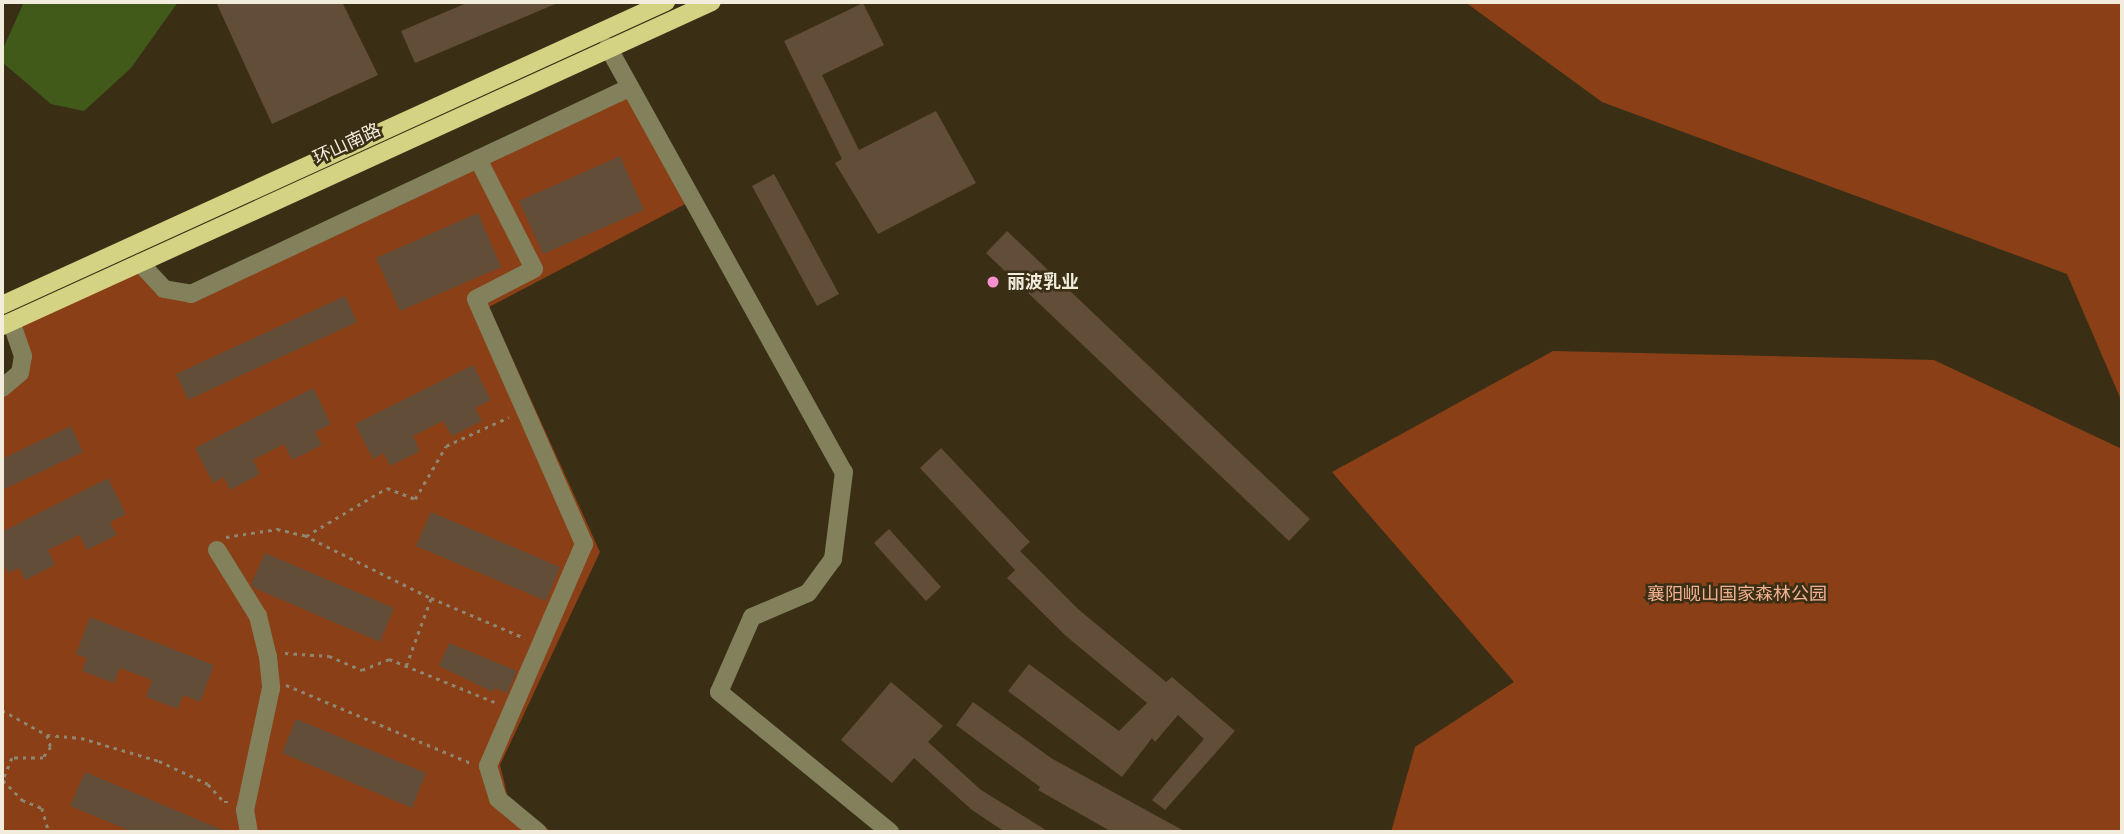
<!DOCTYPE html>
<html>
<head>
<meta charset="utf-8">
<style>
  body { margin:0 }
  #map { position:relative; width:2124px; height:834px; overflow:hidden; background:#3a2f15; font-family:"Fira Sans Condensed","Noto Sans SC",sans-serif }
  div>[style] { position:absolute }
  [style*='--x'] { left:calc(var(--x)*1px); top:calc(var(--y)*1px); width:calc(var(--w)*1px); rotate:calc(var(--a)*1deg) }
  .green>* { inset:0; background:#8a3f16 }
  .water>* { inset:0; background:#415a1a }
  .building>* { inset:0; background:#624d39 }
  .path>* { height:2.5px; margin-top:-1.25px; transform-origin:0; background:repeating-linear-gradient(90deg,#8f8672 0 3.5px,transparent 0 8.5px) }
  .minor>* { height:18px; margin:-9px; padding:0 9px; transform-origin:9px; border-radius:9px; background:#82815c }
  .major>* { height:18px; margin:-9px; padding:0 9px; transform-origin:9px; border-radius:9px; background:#d4d384 }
  .dots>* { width:19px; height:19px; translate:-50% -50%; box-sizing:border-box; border:4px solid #3a2f15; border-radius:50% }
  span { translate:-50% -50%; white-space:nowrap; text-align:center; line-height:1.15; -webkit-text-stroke:5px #3a2f15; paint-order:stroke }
  .street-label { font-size:18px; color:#f2ecdd }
  .poi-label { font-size:18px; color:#f2ecdd; font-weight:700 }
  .left { translate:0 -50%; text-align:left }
  .park-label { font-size:18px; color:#f4b192 }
  .frame { position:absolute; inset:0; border:4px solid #f2ecdd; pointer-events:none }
</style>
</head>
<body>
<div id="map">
  <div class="green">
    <i style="clip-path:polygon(1465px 2px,2122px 2px,2122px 402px,2067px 274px,1602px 102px)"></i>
    <i style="clip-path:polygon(630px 87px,693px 200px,489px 307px,600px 552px,500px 765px,508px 798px,552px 832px,2px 832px,2px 388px,20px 373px,11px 322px,140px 263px,149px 277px,192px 294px)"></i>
    <i style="clip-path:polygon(1553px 351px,1934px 360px,2122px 449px,2122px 832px,1391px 832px,1415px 747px,1514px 682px,1332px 472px)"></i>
  </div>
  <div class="water">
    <i style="clip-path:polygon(24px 2px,178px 2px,131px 68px,84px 111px,51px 104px,2px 62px,2px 51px)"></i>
  </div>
  <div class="building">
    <i style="clip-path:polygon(216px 2px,342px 2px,378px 75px,272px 124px)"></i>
    <i style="clip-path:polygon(469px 2px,560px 2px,415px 63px,401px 31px)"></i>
    <i style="clip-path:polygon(863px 3px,884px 45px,822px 75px,859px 150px,936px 111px,976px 183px,878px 234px,835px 163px,842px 159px,784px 41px)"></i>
    <i style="clip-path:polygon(620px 156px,644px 210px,543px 254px,519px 201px)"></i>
    <i style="clip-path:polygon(774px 174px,839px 294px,817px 306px,752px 186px)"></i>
    <i style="clip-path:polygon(478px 213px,501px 267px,400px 311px,376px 258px)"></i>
    <i style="clip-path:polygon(1007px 231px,1310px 519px,1289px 541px,986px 253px)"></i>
    <i style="clip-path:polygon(345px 296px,357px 322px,188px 400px,176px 374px)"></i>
    <i style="clip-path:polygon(473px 365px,491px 400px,475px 408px,482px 421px,452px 436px,443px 421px,413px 436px,420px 451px,390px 466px,384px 453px,373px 459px,355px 424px)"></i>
    <i style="clip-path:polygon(313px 388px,331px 424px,315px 432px,322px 445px,292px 460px,284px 444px,253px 460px,260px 474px,230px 490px,224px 477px,213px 483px,195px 448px)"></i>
    <i style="clip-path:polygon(71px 426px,83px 452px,2px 490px,2px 459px)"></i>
    <i style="clip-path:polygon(941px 448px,1030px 542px,1020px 551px,1078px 609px,1166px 682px,1172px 677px,1235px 731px,1165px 810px,1152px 800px,1204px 739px,1178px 715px,1155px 742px,1152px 738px,1122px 777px,1008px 691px,1029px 664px,1119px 731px,1147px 703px,1066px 636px,1007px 578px,1015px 570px,920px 468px)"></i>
    <i style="clip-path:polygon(108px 478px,126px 514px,110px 522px,117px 535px,87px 550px,79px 535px,48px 550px,55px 565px,25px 580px,19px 568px,8px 573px,2px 562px,2px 532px)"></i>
    <i style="clip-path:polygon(431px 512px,560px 567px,546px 601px,416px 546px)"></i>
    <i style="clip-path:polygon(889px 529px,941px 587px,926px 601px,874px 543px)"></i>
    <i style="clip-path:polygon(265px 553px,394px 608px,380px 642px,254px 588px,251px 584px)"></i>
    <i style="clip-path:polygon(90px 617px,214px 665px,200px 702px,183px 695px,178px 709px,146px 697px,152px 680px,120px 668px,114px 683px,82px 671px,87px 658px,76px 654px)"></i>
    <i style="clip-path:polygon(449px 643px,517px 671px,507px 693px,495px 688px,493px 692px,439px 666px)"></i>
    <i style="clip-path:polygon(891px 682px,943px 726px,928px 742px,981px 790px,1049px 832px,1005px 832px,972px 810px,914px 758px,892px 783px,841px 740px)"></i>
    <i style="clip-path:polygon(973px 702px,1051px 758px,1186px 832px,1112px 832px,1038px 790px,1040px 787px,956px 725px)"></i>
    <i style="clip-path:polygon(296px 719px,426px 773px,412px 808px,282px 753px)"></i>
    <i style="clip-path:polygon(85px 772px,227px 832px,133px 832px,70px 806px)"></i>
  </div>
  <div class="path">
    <i style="--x:306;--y:536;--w:94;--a:-30.7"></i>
    <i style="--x:387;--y:488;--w:30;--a:21"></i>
    <i style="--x:415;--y:499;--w:61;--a:-59.7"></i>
    <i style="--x:446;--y:446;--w:69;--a:-24.7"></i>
    <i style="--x:226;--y:537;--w:52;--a:-8.9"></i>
    <i style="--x:277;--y:529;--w:28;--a:13"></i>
    <i style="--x:304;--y:535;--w:142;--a:26.4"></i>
    <i style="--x:285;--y:653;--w:44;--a:3.9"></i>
    <i style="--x:329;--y:656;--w:36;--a:23"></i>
    <i style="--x:362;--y:670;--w:29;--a:-22"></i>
    <i style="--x:389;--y:659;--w:117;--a:22.2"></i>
    <i style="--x:406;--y:666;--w:72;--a:-69.8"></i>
    <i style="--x:431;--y:598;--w:102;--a:23.1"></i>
    <i style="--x:286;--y:685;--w:203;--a:22.9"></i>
    <i style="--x:2;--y:710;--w:51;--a:29.1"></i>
    <i style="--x:47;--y:735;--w:34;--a:5"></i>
    <i style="--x:81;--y:738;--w:81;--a:16.4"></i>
    <i style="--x:159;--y:761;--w:54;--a:25.1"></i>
    <i style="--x:208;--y:784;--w:24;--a:48"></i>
    <i style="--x:224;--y:802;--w:7;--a:0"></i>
    <i style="--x:47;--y:735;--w:13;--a:72"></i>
    <i style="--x:51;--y:747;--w:14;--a:126"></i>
    <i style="--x:43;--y:758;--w:31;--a:180"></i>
    <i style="--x:12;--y:758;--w:24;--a:112"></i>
    <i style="--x:3;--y:780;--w:28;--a:46"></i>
    <i style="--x:22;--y:800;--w:22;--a:22"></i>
    <i style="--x:42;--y:808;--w:25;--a:74"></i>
  </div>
  <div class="minor">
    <i style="--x:608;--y:47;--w:486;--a:61"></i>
    <i style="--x:844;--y:472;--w:88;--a:97.2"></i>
    <i style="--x:833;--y:559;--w:42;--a:126.3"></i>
    <i style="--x:808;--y:593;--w:61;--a:156.8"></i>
    <i style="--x:752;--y:617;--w:82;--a:113.7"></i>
    <i style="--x:719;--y:692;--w:221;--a:39.3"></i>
    <i style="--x:478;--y:159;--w:123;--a:63"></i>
    <i style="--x:534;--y:269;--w:65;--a:152.7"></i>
    <i style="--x:476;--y:299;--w:268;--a:66.2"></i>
    <i style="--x:584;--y:544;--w:242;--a:113.4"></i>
    <i style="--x:488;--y:766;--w:34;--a:73"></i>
    <i style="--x:498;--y:799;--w:52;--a:39.5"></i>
    <i style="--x:140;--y:263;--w:35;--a:47"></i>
    <i style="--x:164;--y:289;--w:27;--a:10"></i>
    <i style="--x:191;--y:294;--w:485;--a:-25.2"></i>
    <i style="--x:2;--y:388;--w:23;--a:-40"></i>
    <i style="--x:20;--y:373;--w:17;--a:-80"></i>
    <i style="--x:23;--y:356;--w:36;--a:-109"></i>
    <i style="--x:217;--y:550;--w:78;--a:58.2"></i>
    <i style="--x:258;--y:616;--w:42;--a:76.3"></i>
    <i style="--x:268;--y:657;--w:31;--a:84"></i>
    <i style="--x:271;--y:688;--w:125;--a:102"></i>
    <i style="--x:245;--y:810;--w:22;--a:80"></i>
  </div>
  <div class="major">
    <i style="--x:2;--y:305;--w:730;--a:-24.53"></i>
    <i style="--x:2;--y:326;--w:780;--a:-24.53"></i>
  </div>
  <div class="dots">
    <i style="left:993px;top:282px;background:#f690cf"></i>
  </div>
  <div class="street-label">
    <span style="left:347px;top:144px;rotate:-25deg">环山南路</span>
  </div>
  <div class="poi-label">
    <span class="left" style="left:1007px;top:282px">丽波乳业</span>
  </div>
  <div class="park-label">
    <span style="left:1737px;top:594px">襄阳岘山国家森林公园</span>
  </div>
  <div class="frame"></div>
</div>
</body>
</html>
